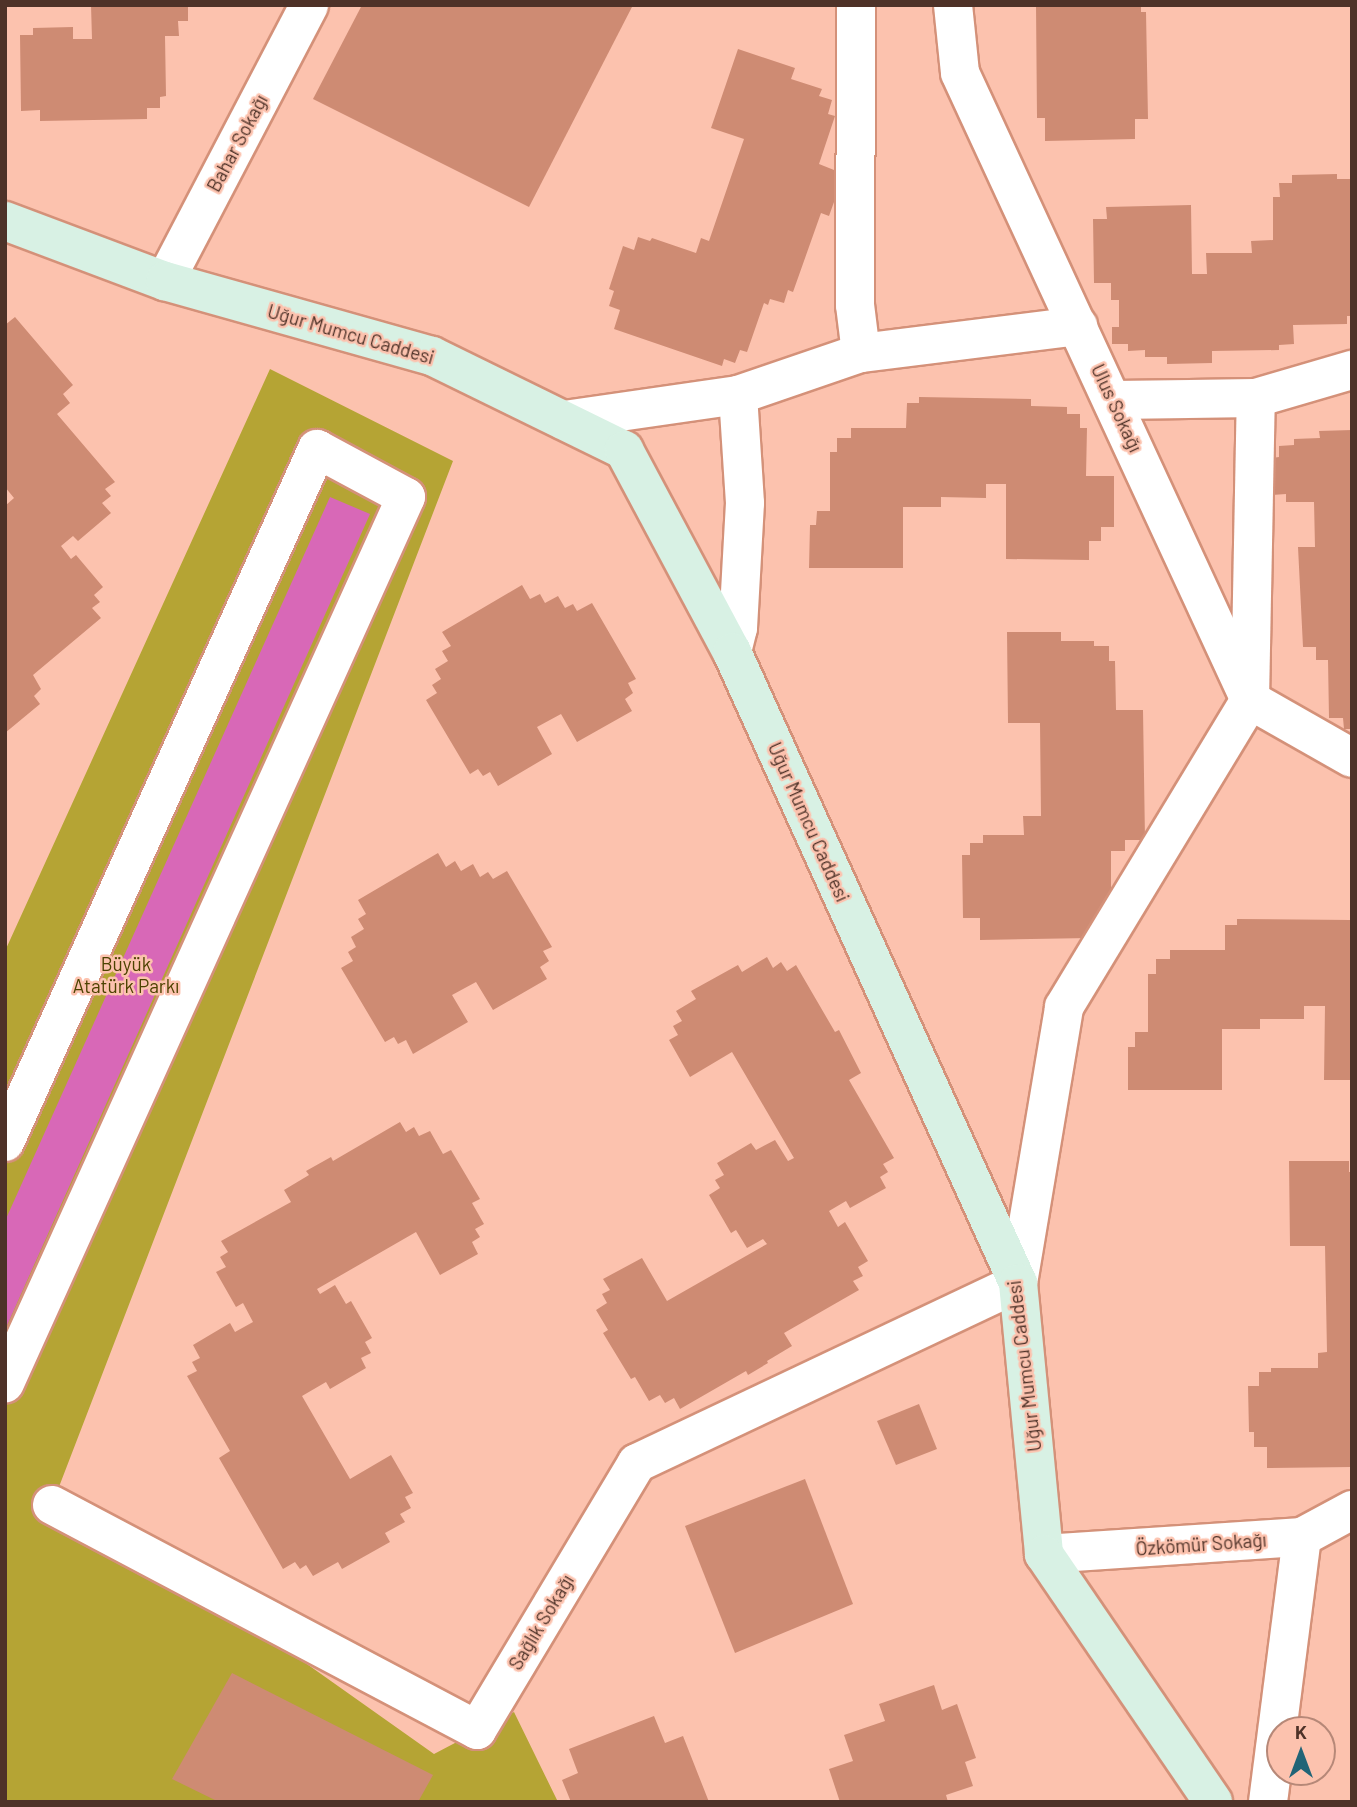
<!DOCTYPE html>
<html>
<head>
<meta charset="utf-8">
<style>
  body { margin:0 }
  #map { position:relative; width:1357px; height:1807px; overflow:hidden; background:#fcc2ae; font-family:Barlow,sans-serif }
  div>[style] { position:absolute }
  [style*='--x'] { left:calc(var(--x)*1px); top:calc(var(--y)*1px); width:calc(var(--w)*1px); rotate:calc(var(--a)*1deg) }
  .green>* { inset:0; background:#b5a434 }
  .water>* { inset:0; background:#d868b7 }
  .building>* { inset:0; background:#ce8b73 }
  .roads { filter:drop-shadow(2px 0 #d49179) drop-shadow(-2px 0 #d49179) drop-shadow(0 2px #d49179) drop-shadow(0 -2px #d49179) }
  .street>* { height:38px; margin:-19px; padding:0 19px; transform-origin:19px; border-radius:19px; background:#fff }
  .secondary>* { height:38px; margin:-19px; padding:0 19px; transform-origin:19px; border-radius:19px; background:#d8f1e4 }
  span { translate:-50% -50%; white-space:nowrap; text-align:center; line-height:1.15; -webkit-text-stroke:5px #fcc2ae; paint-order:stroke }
  .street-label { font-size:19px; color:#4e3228 }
  .park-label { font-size:19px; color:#4c4200 }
  .frame { position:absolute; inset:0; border:7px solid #4e3228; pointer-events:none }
  .north { position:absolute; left:1266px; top:1716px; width:70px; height:70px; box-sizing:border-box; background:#fcc2ae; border:2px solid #b68878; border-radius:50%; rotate:0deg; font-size:19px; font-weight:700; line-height:28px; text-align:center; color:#4e3228 }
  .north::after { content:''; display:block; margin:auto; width:24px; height:32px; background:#216477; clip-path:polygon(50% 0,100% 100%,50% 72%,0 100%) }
</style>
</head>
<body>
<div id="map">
  <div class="green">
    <i style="clip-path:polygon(270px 369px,453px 461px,52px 1505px,211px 1611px,297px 1657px,434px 1754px,514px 1712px,558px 1802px,5px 1802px,5px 951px)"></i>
  </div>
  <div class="water">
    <i style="clip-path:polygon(330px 497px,370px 514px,5px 1330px,5px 1221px)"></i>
  </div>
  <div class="building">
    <i style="clip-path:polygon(91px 5px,188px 5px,188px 21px,178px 21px,179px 36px,165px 36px,166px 96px,160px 97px,160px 108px,147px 108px,147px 119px,40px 121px,40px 110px,21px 111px,20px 35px,33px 35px,33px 28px,73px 27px,73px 39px,92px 39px)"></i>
    <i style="clip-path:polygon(362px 5px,633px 5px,529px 207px,313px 99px)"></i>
    <i style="clip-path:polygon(1036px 5px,1141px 5px,1141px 12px,1146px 12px,1148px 119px,1135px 119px,1135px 139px,1045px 141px,1045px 118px,1037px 118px)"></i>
    <i style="clip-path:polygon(738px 49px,795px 68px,791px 79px,822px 89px,819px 96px,832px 100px,828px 114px,835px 116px,819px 164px,844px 174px,829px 216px,821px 213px,793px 292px,788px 290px,784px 303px,770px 299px,768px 305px,764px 303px,747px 352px,740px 350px,735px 363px,724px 359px,722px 366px,614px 329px,620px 310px,609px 306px,614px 291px,609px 289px,623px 246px,634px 250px,638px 237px,650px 241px,652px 238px,696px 253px,701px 238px,709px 241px,744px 139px,711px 128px)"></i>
    <i style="clip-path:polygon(1337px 174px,1337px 179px,1352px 179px,1352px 316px,1347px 316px,1347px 324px,1293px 325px,1294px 344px,1279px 345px,1279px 350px,1212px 351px,1212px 363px,1167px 364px,1167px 357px,1145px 357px,1145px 350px,1128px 351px,1128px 344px,1112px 344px,1112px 327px,1119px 327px,1119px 300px,1111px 300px,1111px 283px,1094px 283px,1093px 219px,1107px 219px,1106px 207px,1191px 205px,1192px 274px,1207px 274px,1206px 253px,1252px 253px,1251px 241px,1273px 240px,1273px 197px,1280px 197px,1279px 183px,1292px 183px,1292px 175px)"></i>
    <i style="clip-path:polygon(15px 317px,73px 385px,63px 394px,70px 403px,57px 414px,115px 482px,105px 489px,111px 496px,102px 503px,111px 513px,78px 541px,73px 536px,61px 546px,71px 559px,76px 555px,103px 587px,94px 595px,100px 602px,92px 608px,101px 618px,33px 675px,41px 689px,34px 696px,40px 704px,5px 733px,5px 506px,14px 498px,5px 487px,5px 325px)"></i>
    <i style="clip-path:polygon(919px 397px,1031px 399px,1031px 406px,1067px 407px,1067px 414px,1080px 414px,1080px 428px,1087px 428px,1086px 476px,1114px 476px,1114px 527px,1101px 527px,1101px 541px,1089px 541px,1089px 560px,1006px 559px,1006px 484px,986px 484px,986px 498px,941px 497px,941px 507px,903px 507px,903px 568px,809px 568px,810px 525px,816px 525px,817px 511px,830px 511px,830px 452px,837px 452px,837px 438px,851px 438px,851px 428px,906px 428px,907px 403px,919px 403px)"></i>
    <i style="clip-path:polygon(1352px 430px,1352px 729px,1344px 729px,1343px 718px,1329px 718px,1328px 660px,1316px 660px,1316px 647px,1303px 647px,1298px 547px,1315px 547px,1314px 502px,1286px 502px,1286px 494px,1272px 495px,1272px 458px,1279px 457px,1279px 446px,1294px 445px,1294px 439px,1320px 438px,1319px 431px)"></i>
    <i style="clip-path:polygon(522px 585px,530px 599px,540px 594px,545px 603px,558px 596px,565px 608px,573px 604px,577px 611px,592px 603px,636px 679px,628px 683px,633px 693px,625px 699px,632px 711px,577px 742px,561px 714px,537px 727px,552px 754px,498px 786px,490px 772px,483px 776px,478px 769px,470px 774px,426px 700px,437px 693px,432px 685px,441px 679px,435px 669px,448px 661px,442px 651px,451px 646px,442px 632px)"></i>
    <i style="clip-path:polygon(1007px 632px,1061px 632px,1061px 641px,1094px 641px,1094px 646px,1109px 646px,1109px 661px,1115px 661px,1116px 710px,1143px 710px,1145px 840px,1125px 840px,1125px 851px,1111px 851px,1111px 912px,1090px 938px,980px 940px,980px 918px,963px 918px,962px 855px,970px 855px,970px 843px,983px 843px,983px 835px,1024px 835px,1023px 816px,1041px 816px,1040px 723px,1008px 723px)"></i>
    <i style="clip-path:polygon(438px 853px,446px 867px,455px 861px,461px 871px,473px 864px,480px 877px,488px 872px,493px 879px,507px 871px,552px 947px,543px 951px,549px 961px,540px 967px,547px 979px,493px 1010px,476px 982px,452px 995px,468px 1022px,413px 1054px,406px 1040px,398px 1044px,394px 1037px,385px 1042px,341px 968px,353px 961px,348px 952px,356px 947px,351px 937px,364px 929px,358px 919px,366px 914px,358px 900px)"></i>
    <i style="clip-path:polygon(1237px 919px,1350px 920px,1352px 1080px,1324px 1080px,1325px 1006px,1304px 1006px,1304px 1019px,1260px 1019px,1260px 1029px,1222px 1029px,1222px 1090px,1128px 1090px,1128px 1047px,1135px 1047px,1135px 1032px,1148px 1032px,1148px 974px,1156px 974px,1156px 959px,1170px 959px,1170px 950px,1225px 950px,1225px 925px,1237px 925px)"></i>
    <i style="clip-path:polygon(767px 957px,773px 968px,781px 962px,787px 971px,796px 965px,835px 1032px,839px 1030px,861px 1073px,849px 1080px,894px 1158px,883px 1164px,888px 1172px,880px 1177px,886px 1188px,850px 1208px,846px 1201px,829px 1211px,838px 1227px,845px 1222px,868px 1261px,858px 1267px,863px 1276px,853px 1281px,859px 1290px,784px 1333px,792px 1346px,767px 1361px,768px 1363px,748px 1375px,746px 1371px,680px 1409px,674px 1398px,665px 1403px,660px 1395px,649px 1401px,635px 1377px,631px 1379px,603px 1333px,608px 1330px,596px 1310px,607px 1303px,602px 1294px,610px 1290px,603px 1279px,642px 1258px,667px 1301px,767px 1244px,763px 1239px,747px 1248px,736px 1230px,731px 1233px,709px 1195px,720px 1188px,715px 1180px,724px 1175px,717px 1163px,751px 1143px,756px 1150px,775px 1140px,788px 1161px,794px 1158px,732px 1052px,690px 1077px,669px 1040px,678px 1035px,673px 1026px,682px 1021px,676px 1011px,696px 999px,691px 991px,738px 965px,742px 972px)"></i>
    <i style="clip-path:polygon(400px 1122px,406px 1132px,414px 1127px,419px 1136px,430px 1131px,443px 1154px,451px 1150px,480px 1199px,472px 1203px,484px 1224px,475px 1229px,480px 1237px,472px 1242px,478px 1254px,440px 1275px,416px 1232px,317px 1289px,320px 1294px,335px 1285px,346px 1304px,351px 1301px,372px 1338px,365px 1342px,371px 1353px,361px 1358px,366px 1368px,330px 1389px,326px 1382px,302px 1396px,350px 1479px,391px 1455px,413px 1493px,405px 1497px,411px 1508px,400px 1514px,405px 1522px,385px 1533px,390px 1542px,342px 1569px,338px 1562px,313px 1576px,306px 1565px,300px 1569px,295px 1562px,283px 1569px,219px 1458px,230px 1451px,187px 1376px,197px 1371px,192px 1362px,200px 1358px,193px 1345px,230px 1323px,235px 1332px,253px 1322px,243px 1303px,236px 1307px,216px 1272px,226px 1267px,220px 1257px,228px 1252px,221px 1241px,291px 1202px,284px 1190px,309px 1175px,306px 1171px,331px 1157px,333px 1161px)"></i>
    <i style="clip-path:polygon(1289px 1161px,1349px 1161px,1349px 1172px,1352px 1172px,1352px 1467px,1267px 1468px,1267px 1447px,1254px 1447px,1254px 1432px,1249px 1432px,1248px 1386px,1259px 1386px,1259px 1372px,1271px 1372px,1271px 1368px,1318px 1368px,1318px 1353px,1327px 1352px,1325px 1246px,1290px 1246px)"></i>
    <i style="clip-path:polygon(919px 1404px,937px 1449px,896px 1465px,877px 1421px)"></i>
    <i style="clip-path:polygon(805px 1479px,853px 1604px,735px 1653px,685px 1526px)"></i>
    <i style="clip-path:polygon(232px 1673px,433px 1775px,418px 1802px,219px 1802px,172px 1779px)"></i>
    <i style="clip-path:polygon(934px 1685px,942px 1710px,957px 1704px,976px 1758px,965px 1762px,973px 1786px,946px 1795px,948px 1802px,840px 1802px,829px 1769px,853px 1761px,844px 1735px,885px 1721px,879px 1704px)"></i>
    <i style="clip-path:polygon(654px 1716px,665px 1743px,683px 1736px,709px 1802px,571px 1802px,562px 1780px,578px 1773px,569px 1749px)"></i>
  </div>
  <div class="roads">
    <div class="street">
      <i style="--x:953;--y:5;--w:68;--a:84.1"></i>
      <i style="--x:960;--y:73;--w:691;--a:65.18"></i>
      <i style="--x:1250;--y:700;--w:117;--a:29.6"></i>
      <i style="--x:165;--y:281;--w:311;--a:-62.4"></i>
      <i style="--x:861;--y:353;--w:219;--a:-7.1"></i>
      <i style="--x:1114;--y:400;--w:142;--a:-0.8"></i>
      <i style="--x:1256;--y:398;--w:100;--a:-16.3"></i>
      <i style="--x:564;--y:420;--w:176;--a:-8.2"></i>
      <i style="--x:732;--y:652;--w:25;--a:-76"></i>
      <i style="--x:738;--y:628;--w:125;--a:-86.8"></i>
      <i style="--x:745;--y:503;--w:108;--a:-93.7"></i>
      <i style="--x:738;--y:395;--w:130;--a:-18.9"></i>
      <i style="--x:861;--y:353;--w:48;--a:-97.1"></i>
      <i style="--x:855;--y:305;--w:300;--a:-89.8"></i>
      <i style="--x:5;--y:1142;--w:760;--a:-65.76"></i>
      <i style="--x:317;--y:449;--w:101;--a:28.3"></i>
      <i style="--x:406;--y:497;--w:973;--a:114.35"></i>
      <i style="--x:52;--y:1505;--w:481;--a:27.9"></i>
      <i style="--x:477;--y:1730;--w:311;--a:-59.1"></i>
      <i style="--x:637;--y:1463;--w:421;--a:-25.3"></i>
      <i style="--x:1018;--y:1283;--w:280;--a:-80.5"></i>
      <i style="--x:1064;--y:1007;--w:359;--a:-58.8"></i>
      <i style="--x:1250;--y:700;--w:302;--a:-88.9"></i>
      <i style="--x:1044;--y:1554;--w:259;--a:-3.8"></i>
      <i style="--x:1302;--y:1537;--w:57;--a:-28.4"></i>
      <i style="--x:1268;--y:1802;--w:267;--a:-82.7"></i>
    </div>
    <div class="secondary">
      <i style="--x:5;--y:221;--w:171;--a:20.6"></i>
      <i style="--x:165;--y:281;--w:277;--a:15.7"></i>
      <i style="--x:432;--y:356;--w:214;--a:26.1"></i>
      <i style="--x:624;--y:450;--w:229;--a:61.9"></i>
      <i style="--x:732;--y:652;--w:693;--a:65.62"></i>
      <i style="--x:1018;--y:1283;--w:272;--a:84.5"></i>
      <i style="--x:1044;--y:1554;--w:300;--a:55.7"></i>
    </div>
  </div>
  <div class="street-label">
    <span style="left:237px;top:143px;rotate:-62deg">Bahar Sokağı</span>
    <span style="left:351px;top:334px;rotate:16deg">Uğur Mumcu Caddesi</span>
    <span style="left:1117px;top:408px;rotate:65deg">Ulus Sokağı</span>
    <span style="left:809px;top:822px;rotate:66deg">Uğur Mumcu Caddesi</span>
    <span style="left:1024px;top:1366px;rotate:-97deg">Uğur Mumcu Caddesi</span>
    <span style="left:1201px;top:1544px;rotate:-4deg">Özkömür Sokağı</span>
    <span style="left:541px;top:1622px;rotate:-59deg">Sağlık Sokağı</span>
  </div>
  <div class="park-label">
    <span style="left:126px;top:975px">Büyük<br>Atatürk Parkı</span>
  </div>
  <div class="frame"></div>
  <div class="north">K</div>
</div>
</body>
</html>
